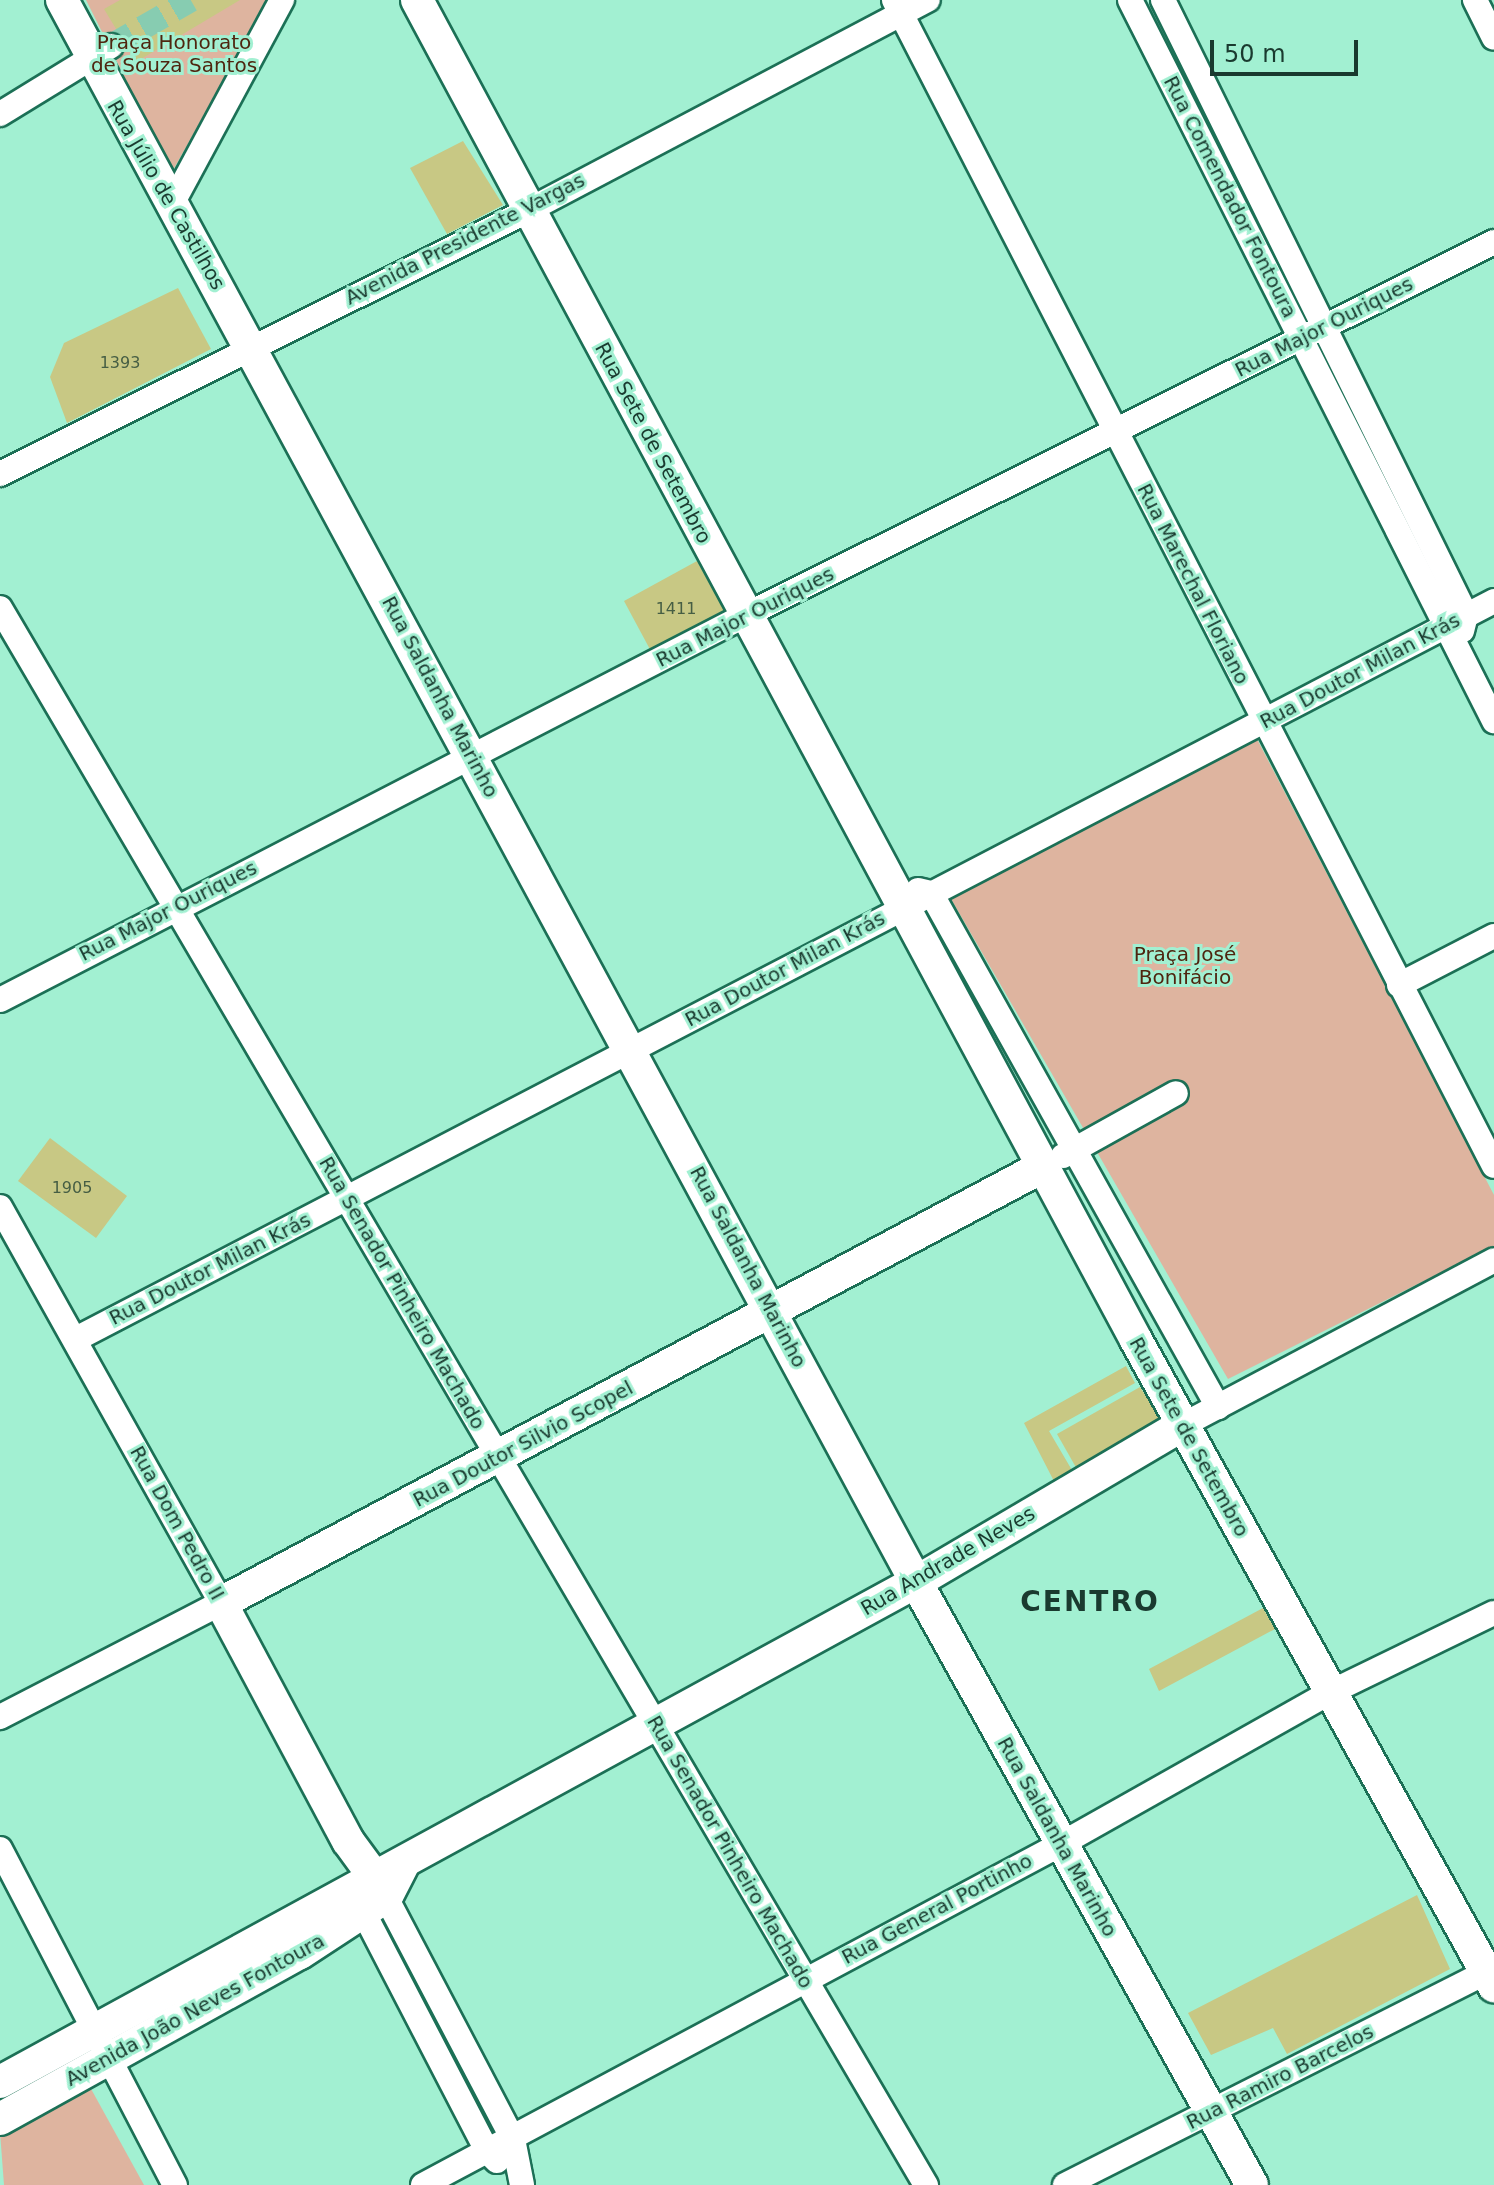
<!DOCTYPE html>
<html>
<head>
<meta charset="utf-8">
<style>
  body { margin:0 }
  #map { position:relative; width:1494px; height:2185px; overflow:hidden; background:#a2f0d2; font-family:"DejaVu Sans",sans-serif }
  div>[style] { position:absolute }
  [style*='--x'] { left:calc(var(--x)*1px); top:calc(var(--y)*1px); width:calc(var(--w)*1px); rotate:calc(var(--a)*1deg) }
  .green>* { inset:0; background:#deb49f }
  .building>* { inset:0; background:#c8c884 }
  .minor-tunnel>* { height:24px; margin-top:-12px; transform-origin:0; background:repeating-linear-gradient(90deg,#87ccb1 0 24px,transparent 0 36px) }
  .roads { filter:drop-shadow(2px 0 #1c7056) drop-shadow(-2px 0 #1c7056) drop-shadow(0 2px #1c7056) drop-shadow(0 -2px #1c7056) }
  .minor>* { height:24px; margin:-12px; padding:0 12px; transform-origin:12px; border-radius:12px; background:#fff }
  .major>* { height:32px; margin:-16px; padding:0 16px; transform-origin:16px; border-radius:16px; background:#fff }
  span { translate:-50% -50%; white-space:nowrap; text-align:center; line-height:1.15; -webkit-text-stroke:6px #a2f0d2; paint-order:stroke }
  .number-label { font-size:16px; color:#465e44 }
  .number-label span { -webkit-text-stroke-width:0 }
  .park-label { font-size:20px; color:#4e250f }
  .street-label { font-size:20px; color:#1a3a2f }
  .district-label { font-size:28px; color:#1a3a2f; font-weight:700; letter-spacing:2px }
  .scale { position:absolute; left:1210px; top:40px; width:148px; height:36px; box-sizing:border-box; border:4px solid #1a3a2f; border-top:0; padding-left:10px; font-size:24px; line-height:28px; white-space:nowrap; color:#1a3a2f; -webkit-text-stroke:6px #a2f0d2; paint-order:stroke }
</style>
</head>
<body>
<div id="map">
  <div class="green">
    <i style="clip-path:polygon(86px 0,269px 0,172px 172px)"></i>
    <i style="clip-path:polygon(1257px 739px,1494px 1195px,1494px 1246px,1228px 1379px,951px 899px)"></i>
    <i style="clip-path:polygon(90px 2087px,144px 2185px,4px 2185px,0 2132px)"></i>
  </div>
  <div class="building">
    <i style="clip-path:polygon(120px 0,240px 0,136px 62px,104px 9px)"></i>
    <i style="clip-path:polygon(463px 141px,503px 205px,447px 234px,410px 168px)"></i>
    <i style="clip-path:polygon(178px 288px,211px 349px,67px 423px,50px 377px,64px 343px)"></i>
    <i style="clip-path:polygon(697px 561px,727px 615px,653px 655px,624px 601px)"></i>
    <i style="clip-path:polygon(50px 1138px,127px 1196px,96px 1238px,18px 1181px)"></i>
    <i style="clip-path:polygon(1126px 1366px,1135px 1383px,1049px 1431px,1076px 1477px,1057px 1487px,1024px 1423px)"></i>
    <i style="clip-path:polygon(1140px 1387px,1165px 1425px,1078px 1471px,1057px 1434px)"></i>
    <i style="clip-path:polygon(1263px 1608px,1275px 1629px,1159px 1691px,1149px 1669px)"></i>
    <i style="clip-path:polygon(1417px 1895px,1450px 1969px,1287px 2054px,1273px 2028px,1211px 2055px,1188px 2013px)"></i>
  </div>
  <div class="minor-tunnel">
    <i style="--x:111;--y:46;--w:92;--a:-29.9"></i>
  </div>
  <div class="roads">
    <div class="minor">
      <i style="--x:894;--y:0;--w:1311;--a:62.77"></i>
      <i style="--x:1130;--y:0;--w:808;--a:63.21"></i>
      <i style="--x:1163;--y:0;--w:686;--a:63.77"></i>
      <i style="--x:1466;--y:615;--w:16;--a:104"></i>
      <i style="--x:1475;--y:0;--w:42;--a:63.4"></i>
      <i style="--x:0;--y:114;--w:130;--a:-31.5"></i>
      <i style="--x:172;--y:204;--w:232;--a:-61.7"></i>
      <i style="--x:0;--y:474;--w:589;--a:-26.52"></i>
      <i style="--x:527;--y:211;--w:453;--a:-27.8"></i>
      <i style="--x:0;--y:608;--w:1829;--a:59.58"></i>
      <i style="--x:918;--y:890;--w:13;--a:13"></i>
      <i style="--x:931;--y:893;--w:589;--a:60.82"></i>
      <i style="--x:1399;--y:985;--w:107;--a:-27.3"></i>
      <i style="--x:0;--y:1000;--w:839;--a:-27.3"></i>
      <i style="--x:746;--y:615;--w:836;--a:-26.5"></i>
      <i style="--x:1063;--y:1156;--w:129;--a:-29.1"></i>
      <i style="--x:0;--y:1207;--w:453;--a:60.8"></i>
      <i style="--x:221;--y:1603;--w:249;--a:152.7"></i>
      <i style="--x:76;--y:1339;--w:1599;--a:-27.49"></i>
      <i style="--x:1183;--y:1425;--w:352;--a:-27.9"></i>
      <i style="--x:0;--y:1849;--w:379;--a:62.5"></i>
      <i style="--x:379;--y:1884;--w:288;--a:62.3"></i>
      <i style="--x:513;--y:2139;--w:47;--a:78.9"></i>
      <i style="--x:356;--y:1898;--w:285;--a:62.6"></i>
      <i style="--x:487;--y:2151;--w:14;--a:45"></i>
      <i style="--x:423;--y:2185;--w:723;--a:-28.12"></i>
      <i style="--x:1061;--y:1844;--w:308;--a:-29.4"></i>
      <i style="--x:1329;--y:1693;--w:183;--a:-25.9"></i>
      <i style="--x:1065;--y:2185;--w:481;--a:-26.8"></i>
    </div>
    <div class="major">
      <i style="--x:62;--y:0;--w:1798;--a:61.64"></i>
      <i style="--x:916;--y:1582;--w:690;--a:60.87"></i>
      <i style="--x:417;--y:0;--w:1521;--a:61.78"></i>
      <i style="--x:1136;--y:1340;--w:739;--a:61.01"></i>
      <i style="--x:373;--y:1875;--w:42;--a:-126.3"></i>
      <i style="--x:348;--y:1841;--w:270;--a:-118.1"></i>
      <i style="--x:221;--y:1603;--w:932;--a:-27.97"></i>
      <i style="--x:0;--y:2082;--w:1044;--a:-28.63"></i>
      <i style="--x:916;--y:1582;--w:310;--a:-30.5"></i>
      <i style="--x:0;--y:2119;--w:343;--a:-29"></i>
      <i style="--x:300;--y:1953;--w:104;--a:-33.2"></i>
      <i style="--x:387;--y:1896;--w:36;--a:-63"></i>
    </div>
  </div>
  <div class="number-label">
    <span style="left:120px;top:363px">1393</span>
    <span style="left:676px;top:609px">1411</span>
    <span style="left:72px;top:1188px">1905</span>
  </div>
  <div class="park-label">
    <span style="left:174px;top:54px">Praça Honorato<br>de Souza Santos</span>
    <span style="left:1185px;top:966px">Praça José<br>Bonifácio</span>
  </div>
  <div class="street-label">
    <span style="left:166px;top:195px;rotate:60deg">Rua Júlio de Castilhos</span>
    <span style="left:1230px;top:197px;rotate:63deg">Rua Comendador Fontoura</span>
    <span style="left:465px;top:239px;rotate:-27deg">Avenida Presidente Vargas</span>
    <span style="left:1324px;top:327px;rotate:-27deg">Rua Major Ouriques</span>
    <span style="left:653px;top:443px;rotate:62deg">Rua Sete de Setembro</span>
    <span style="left:1193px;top:584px;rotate:63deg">Rua Marechal Floriano</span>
    <span style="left:745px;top:617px;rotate:-27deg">Rua Major Ouriques</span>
    <span style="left:1360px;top:671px;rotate:-28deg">Rua Doutor Milan Krás</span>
    <span style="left:440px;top:697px;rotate:62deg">Rua Saldanha Marinho</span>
    <span style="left:168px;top:911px;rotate:-27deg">Rua Major Ouriques</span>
    <span style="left:785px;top:969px;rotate:-28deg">Rua Doutor Milan Krás</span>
    <span style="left:748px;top:1267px;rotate:62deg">Rua Saldanha Marinho</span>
    <span style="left:210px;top:1269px;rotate:-27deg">Rua Doutor Milan Krás</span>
    <span style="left:402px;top:1293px;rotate:60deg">Rua Senador Pinheiro Machado</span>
    <span style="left:1189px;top:1437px;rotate:61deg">Rua Sete de Setembro</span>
    <span style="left:523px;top:1444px;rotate:-28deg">Rua Doutor Silvio Scopel</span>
    <span style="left:177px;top:1523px;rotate:61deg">Rua Dom Pedro II</span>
    <span style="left:948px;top:1561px;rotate:-30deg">Rua Andrade Neves</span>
    <span style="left:1057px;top:1837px;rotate:61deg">Rua Saldanha Marinho</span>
    <span style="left:730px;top:1852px;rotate:60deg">Rua Senador Pinheiro Machado</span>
    <span style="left:937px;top:1909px;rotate:-28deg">Rua General Portinho</span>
    <span style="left:195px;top:2010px;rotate:-29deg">Avenida João Neves Fontoura</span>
    <span style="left:1280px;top:2077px;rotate:-27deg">Rua Ramiro Barcelos</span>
  </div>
  <div class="district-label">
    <span style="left:1090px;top:1602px">CENTRO</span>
  </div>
  <div class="scale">50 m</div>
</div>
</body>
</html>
